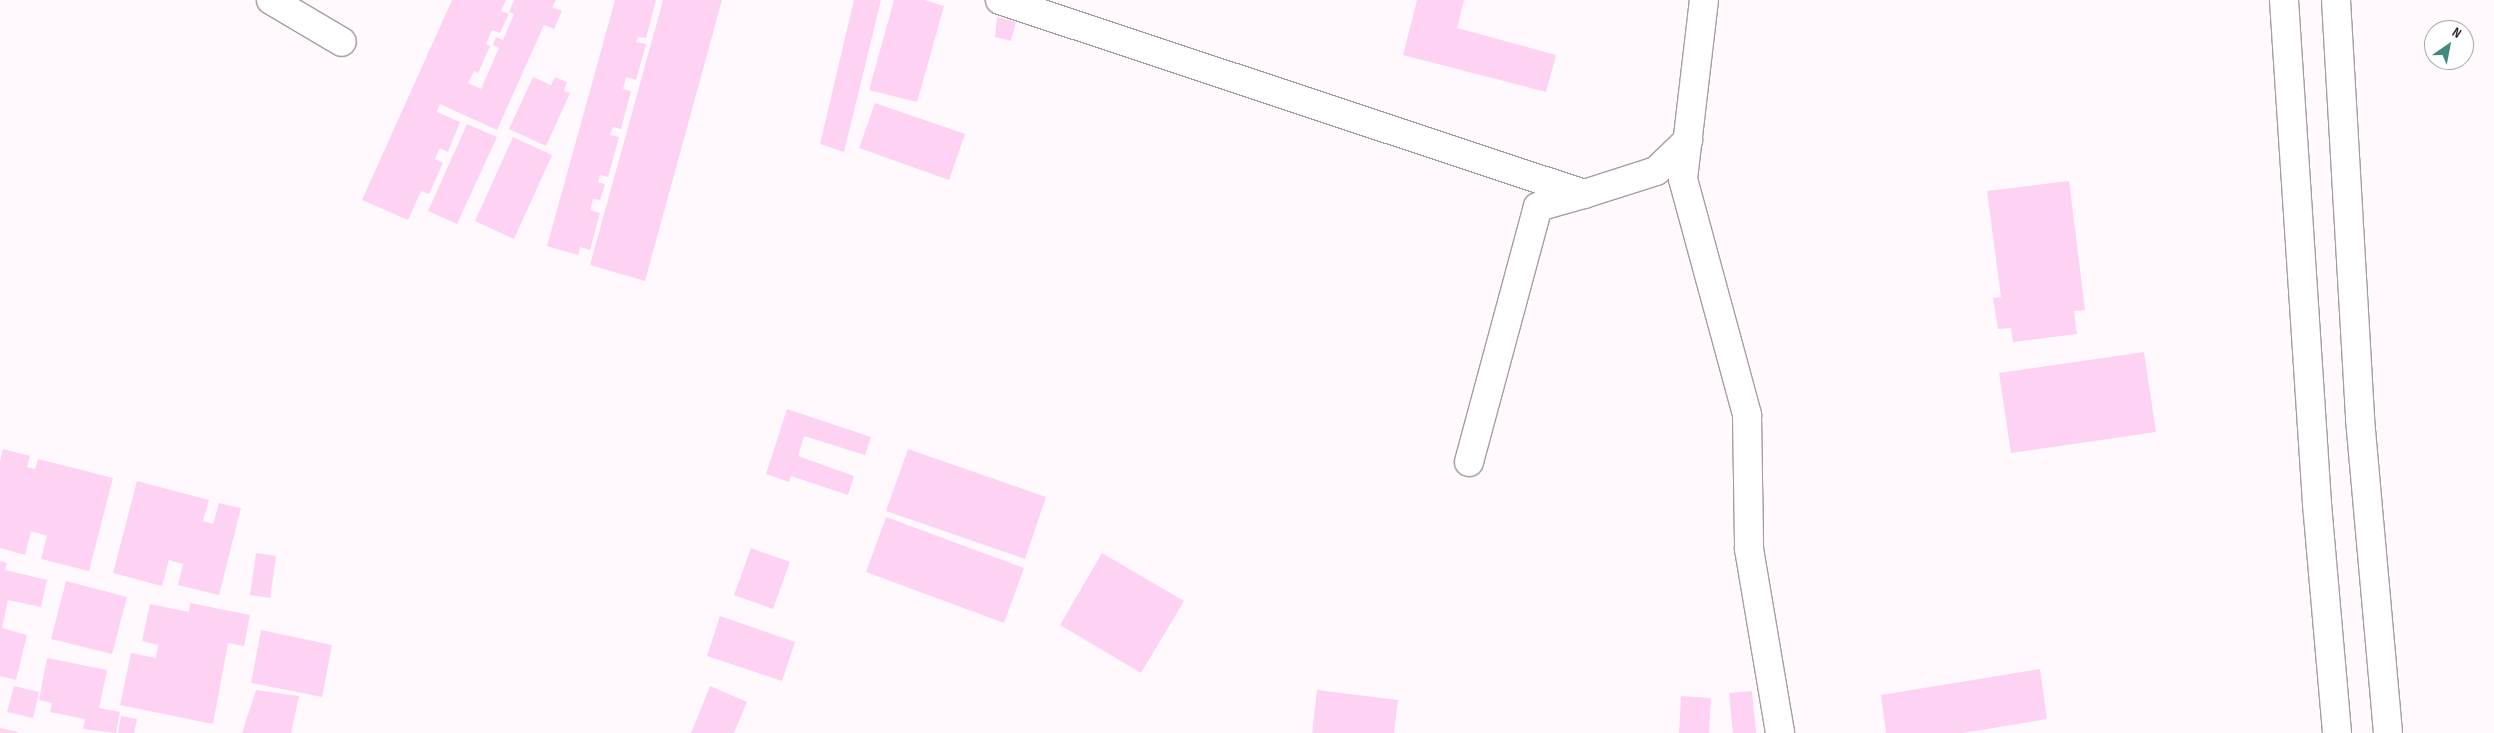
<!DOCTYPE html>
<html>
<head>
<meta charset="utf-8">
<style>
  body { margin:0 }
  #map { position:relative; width:2494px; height:733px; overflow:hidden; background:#fff9fd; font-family:"Sofia Sans Condensed",sans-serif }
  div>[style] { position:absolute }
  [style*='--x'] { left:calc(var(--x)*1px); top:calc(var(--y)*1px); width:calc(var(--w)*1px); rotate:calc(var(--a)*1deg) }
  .building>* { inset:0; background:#fed2f2 }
  .roads { filter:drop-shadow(1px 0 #a69da3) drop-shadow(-1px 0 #a69da3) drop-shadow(0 1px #a69da3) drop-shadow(0 -1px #a69da3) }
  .minor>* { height:28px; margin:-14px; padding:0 14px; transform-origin:14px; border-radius:14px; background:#fff }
  .highway>* { height:28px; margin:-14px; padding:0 14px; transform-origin:14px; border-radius:14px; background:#fff }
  span { translate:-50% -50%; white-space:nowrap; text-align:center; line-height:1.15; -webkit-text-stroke:4px #fff; paint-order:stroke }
  .north { position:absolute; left:2424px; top:20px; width:50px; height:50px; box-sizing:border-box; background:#fff; border:1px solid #aaa9aa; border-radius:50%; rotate:33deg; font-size:14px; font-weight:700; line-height:20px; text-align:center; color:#2b282a }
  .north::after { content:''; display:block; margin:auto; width:18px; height:22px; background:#428981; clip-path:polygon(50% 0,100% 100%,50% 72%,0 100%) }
</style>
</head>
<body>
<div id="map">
  <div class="building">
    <i style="clip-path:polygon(452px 0,506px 0,501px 11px,509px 14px,500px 33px,492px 30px,486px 44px,490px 46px,478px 73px,474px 71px,468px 83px,481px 89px,499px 48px,493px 45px,496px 37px,503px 40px,514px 14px,509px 12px,514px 0,556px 0,552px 7px,562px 11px,554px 29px,544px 25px,497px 130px,440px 104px,437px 112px,460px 122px,448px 152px,440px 148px,435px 159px,443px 163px,429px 194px,421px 191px,408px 220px,362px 200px)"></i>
    <i style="clip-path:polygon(615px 0,656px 0,646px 38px,638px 37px,636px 42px,646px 44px,636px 80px,626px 77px,623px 89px,631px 91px,621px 129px,613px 127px,610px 135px,619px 137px,608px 177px,600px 175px,598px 182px,605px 184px,600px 200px,593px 199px,590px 210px,600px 213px,590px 250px,580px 247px,578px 255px,547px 246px)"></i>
    <i style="clip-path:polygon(663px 0,722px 0,645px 281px,590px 265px)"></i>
    <i style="clip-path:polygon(854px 0,881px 0,844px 152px,820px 144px)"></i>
    <i style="clip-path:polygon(894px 0,925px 0,944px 6px,917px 102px,869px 90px)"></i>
    <i style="clip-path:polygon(1417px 0,1464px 0,1457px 28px,1556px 55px,1546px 92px,1403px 55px)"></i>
    <i style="clip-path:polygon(997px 17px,1016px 22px,1011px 41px,995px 37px)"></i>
    <i style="clip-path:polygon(533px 77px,551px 85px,555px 77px,567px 82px,564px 91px,570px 93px,546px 146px,509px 129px)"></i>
    <i style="clip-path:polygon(875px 103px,965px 134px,949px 180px,859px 148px)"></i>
    <i style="clip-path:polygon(467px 124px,497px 137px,457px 224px,428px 211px)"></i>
    <i style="clip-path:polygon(513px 137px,552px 155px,514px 239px,475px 221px)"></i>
    <i style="clip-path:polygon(2069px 181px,2085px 310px,2074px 311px,2077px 334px,2013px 342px,2011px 328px,1998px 329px,1993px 298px,2001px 297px,1987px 191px)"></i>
    <i style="clip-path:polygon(2144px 352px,2156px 432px,2011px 453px,1999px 373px)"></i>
    <i style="clip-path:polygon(787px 409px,871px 437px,865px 455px,804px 436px,798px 456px,854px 476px,848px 495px,791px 476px,789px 482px,766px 474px)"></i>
    <i style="clip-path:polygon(3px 449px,30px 456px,27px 467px,35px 469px,38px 459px,113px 478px,89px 571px,41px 559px,47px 536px,31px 531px,25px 555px,0 548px,0 461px)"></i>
    <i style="clip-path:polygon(908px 449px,1046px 497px,1025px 559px,886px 511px)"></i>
    <i style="clip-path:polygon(137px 481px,209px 500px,203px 521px,213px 524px,219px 503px,241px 508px,219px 595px,178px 585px,183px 564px,169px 560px,162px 586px,113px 573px)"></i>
    <i style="clip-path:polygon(886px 517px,1024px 568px,1004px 623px,866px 572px)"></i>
    <i style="clip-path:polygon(751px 548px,790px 562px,773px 609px,734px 595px)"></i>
    <i style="clip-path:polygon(256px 553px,276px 556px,270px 598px,250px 595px)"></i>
    <i style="clip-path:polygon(1102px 553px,1184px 601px,1141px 673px,1060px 625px)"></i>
    <i style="clip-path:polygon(0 561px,7px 563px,5px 570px,47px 580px,41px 607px,8px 600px,2px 628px,27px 635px,16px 680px,0 676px)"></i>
    <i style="clip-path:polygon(66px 581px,127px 597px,112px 654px,51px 639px)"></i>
    <i style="clip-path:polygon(190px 603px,250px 615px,244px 646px,228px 643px,213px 724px,120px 705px,131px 653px,156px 658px,158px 645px,142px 641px,150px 604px,189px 612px)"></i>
    <i style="clip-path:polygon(720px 616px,795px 642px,782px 681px,707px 656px)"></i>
    <i style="clip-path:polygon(261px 630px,332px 645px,322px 697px,251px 683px)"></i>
    <i style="clip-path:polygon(47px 658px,107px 670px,99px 708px,120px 712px,116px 733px,83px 729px,85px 719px,50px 712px,52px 703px,39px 700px)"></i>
    <i style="clip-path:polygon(2040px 669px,2047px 719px,1963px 733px,1886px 733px,1881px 695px)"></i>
    <i style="clip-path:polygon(14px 686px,39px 692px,33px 718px,7px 712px)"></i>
    <i style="clip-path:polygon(710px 686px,747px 702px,734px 733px,691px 733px)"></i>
    <i style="clip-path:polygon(256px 690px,299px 696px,291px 733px,242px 733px)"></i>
    <i style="clip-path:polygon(1317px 690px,1398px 700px,1394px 733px,1312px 733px)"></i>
    <i style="clip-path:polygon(1752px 691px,1756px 733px,1733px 733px,1729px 693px)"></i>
    <i style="clip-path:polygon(1681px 696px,1711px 698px,1709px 733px,1679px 733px)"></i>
    <i style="clip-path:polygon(121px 716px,137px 719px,134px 733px,118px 733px)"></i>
    <i style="clip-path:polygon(0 728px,18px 732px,18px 733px,0 733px)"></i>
  </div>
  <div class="roads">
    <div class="minor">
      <i style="--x:271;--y:0;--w:82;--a:30.6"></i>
      <i style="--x:1000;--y:0;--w:615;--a:18.38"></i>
      <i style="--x:1584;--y:194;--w:76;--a:-17.7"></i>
      <i style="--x:1656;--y:171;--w:45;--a:-44.1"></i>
      <i style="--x:1704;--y:0;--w:180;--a:96.7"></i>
      <i style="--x:1683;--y:179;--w:245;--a:74.8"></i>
      <i style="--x:1747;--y:415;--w:134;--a:89.1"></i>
      <i style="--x:1749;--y:549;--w:187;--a:80.4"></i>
      <i style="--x:1469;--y:462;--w:264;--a:-74.9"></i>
      <i style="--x:1538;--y:207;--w:48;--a:-15.8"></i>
    </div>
    <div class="highway">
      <i style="--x:2284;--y:0;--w:505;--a:86.25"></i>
      <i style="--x:2317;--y:504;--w:230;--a:85"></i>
      <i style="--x:2336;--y:0;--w:420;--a:86.7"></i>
      <i style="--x:2360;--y:419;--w:315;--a:84.9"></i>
    </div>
  </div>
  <div class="north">N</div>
</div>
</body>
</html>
